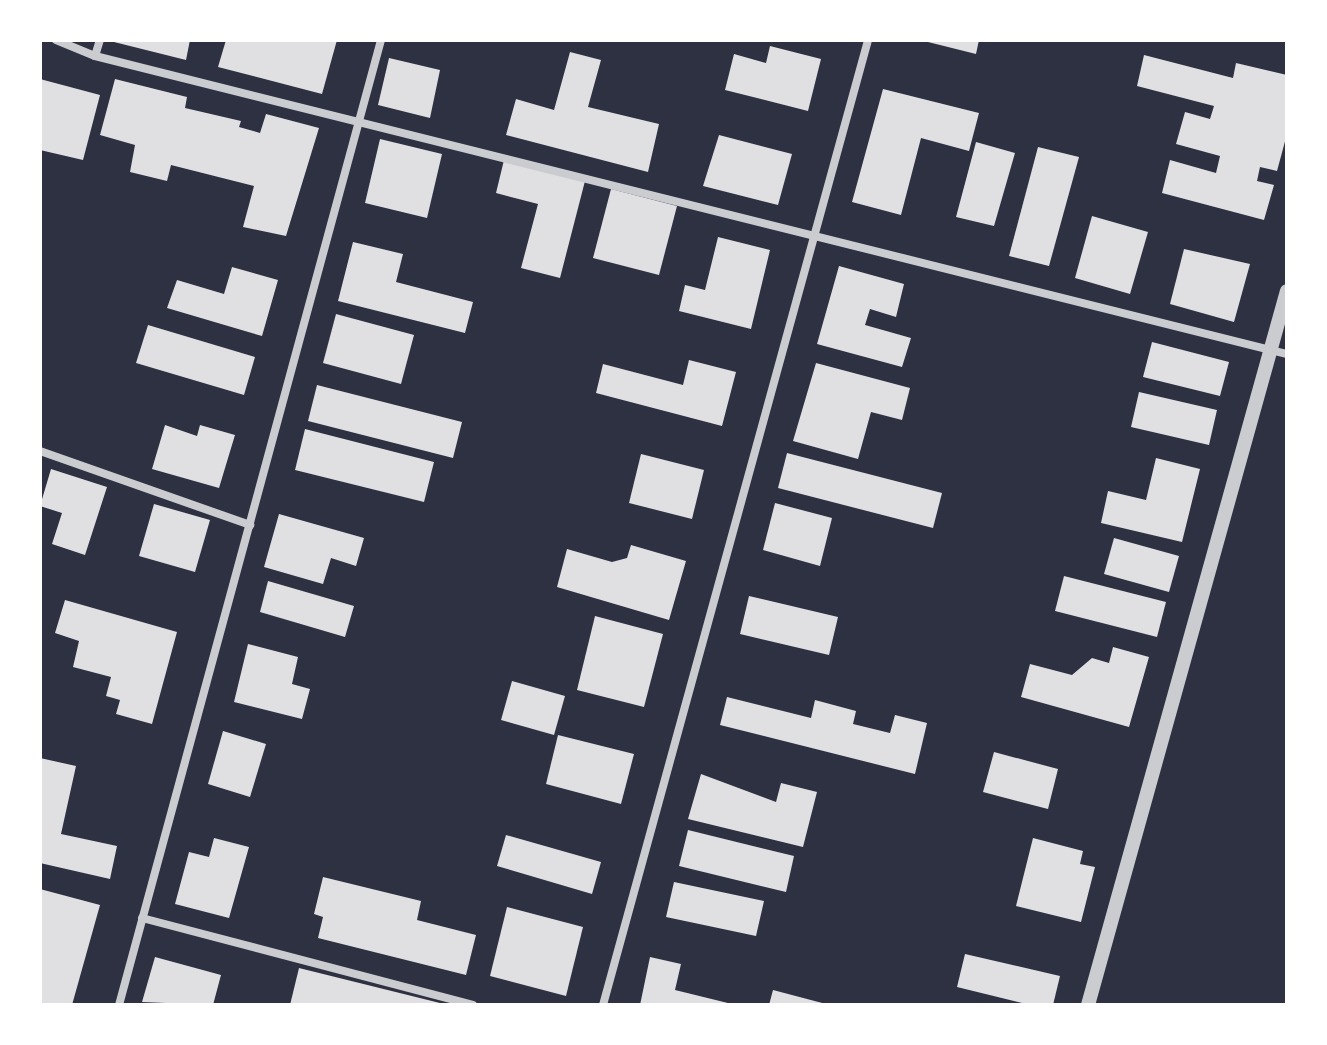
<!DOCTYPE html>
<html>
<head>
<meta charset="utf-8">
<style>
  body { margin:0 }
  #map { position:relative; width:1327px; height:1045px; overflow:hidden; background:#2d3142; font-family:"Nunito Sans",sans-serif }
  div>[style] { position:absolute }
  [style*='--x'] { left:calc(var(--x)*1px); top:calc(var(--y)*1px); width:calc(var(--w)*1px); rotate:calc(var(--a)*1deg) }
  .building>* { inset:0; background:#e0e0e3 }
  .minor>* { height:8px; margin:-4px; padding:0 4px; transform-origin:4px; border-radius:4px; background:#caccd0 }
  .tertiary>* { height:14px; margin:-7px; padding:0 7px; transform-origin:7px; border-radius:7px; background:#caccd0 }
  span { translate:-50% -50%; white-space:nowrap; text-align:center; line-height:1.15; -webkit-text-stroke:7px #fff; paint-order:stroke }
  .frame { position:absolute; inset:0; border:42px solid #fff; pointer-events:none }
</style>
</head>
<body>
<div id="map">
  <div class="building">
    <i style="clip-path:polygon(106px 40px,190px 40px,186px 60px)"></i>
    <i style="clip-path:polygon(226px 40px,337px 40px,322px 94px,218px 67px)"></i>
    <i style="clip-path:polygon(920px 40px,979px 40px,976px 54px)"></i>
    <i style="clip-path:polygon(770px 46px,821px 59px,808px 111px,725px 90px,734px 54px,766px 63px)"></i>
    <i style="clip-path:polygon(570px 52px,601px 60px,588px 107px,659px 124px,648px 172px,506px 135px,516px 99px,554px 110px)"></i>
    <i style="clip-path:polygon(1144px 55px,1233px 78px,1236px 63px,1287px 75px,1287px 134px,1277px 171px,1260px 167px,1257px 181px,1274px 185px,1264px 220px,1162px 193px,1170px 160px,1216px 173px,1220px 156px,1176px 144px,1185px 112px,1210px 119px,1214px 106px,1137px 86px)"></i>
    <i style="clip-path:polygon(389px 58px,440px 70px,430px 118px,378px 105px)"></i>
    <i style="clip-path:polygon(40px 79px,100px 95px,83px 160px,40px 150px)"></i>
    <i style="clip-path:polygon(115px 79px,187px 97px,185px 108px,241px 121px,239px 127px,260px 133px,266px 114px,319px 128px,286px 236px,243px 227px,254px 186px,171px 165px,167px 181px,130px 172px,135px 145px,100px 135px)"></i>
    <i style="clip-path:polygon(883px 89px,979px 113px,969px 151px,921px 138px,901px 215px,852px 202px)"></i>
    <i style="clip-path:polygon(719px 135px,792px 154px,778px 205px,703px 186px)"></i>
    <i style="clip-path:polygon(380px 139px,442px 154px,427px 218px,365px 203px)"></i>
    <i style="clip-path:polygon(976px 142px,1015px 153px,994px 226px,956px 217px)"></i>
    <i style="clip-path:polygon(1038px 147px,1079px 157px,1049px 266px,1009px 256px)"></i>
    <i style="clip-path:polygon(504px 160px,585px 181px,560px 278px,521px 268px,538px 204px,496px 193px)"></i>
    <i style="clip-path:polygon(611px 189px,677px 206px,659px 275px,593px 258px)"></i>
    <i style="clip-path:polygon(1092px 216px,1148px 232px,1130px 294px,1075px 278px)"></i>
    <i style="clip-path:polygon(718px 237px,770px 250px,751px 329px,679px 311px,685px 285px,705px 290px)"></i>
    <i style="clip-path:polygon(353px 242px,403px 254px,396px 282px,473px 302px,465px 333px,338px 301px)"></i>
    <i style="clip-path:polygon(1184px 249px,1250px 264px,1234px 322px,1170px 304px)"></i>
    <i style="clip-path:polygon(839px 266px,904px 284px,896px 317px,870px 309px,865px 325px,911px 338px,902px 367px,817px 344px)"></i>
    <i style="clip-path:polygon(232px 267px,278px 280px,262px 336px,167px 308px,177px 280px,224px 294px)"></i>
    <i style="clip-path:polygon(336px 314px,414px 335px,401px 384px,323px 363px)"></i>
    <i style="clip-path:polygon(148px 325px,255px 357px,244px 395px,136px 363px)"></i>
    <i style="clip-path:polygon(1152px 342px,1229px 362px,1220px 396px,1143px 377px)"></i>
    <i style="clip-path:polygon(689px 360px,736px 372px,722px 426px,596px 393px,603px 364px,683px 385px)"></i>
    <i style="clip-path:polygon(816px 363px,910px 388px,902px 420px,871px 412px,858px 459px,793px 441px)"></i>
    <i style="clip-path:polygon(317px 385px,462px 422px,453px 458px,308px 421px)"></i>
    <i style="clip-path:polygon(1139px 392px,1217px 410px,1209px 445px,1131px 427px)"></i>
    <i style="clip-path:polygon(165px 425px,197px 436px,200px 425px,235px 435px,219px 488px,152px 469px)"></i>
    <i style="clip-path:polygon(305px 429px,434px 462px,424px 502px,295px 470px)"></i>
    <i style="clip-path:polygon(787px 453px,942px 493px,933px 528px,778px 488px)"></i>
    <i style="clip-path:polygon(641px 454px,704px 470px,692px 519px,629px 503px)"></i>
    <i style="clip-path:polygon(1156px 458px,1200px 469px,1182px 542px,1101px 523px,1108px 491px,1146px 500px)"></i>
    <i style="clip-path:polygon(51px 469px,107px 487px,85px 555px,52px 544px,62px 513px,40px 506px)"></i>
    <i style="clip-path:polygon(775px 503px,832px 518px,820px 566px,763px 550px)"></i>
    <i style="clip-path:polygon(154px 504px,210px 520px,195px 572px,139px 556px)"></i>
    <i style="clip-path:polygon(279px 514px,364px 538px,356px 566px,331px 558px,323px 584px,264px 567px)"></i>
    <i style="clip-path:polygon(1114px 538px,1179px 556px,1169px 592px,1104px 574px)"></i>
    <i style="clip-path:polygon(631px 545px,686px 561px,669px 620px,557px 587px,567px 549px,612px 562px,627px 558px)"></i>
    <i style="clip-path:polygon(1064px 576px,1166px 602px,1157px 637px,1055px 611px)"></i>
    <i style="clip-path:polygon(268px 581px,354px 606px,345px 637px,260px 612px)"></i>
    <i style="clip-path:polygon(749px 596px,838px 617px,829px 655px,740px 634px)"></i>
    <i style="clip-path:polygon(65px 600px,177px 632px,152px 724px,116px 714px,120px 700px,106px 696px,111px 677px,73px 667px,79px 641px,55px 633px)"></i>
    <i style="clip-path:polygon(595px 616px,663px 634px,644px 707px,577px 690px)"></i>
    <i style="clip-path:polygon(248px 644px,298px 657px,292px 684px,310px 689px,302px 719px,234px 702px)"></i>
    <i style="clip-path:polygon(1113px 647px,1149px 657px,1129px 727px,1021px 697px,1030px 664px,1072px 675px,1092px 658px,1109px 663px)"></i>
    <i style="clip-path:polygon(512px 681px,565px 696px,554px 735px,501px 720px)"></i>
    <i style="clip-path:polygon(727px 697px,811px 718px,815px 700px,856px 711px,853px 724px,890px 733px,895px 715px,927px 723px,915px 774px,720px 725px)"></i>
    <i style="clip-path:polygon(223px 731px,266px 744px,250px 797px,208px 784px)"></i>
    <i style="clip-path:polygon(558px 735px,634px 754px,621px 804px,546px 784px)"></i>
    <i style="clip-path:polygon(994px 752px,1058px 769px,1048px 809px,983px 792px)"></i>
    <i style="clip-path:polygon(40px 758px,76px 766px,61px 834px,117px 846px,110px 879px,40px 863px)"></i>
    <i style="clip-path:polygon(701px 774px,776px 802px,781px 783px,817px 792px,803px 847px,688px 819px)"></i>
    <i style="clip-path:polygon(688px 830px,794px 856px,786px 892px,679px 866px)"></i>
    <i style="clip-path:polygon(506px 835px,601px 862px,592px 894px,497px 866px)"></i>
    <i style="clip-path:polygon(214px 838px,249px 847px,229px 918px,175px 904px,189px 852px,209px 857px)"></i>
    <i style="clip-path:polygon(1033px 838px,1083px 851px,1080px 864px,1095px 867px,1081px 922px,1016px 906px)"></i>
    <i style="clip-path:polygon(323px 877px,421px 901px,417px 920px,476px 935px,466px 975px,318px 938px,323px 917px,314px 914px)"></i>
    <i style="clip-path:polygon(674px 882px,764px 901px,756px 936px,666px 917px)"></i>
    <i style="clip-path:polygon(40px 889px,100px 905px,72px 1005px,40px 1005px)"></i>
    <i style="clip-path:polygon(507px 907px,583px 927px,566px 996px,490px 976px)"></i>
    <i style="clip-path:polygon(965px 954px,1060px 976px,1053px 1005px,1030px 1005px,957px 987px)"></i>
    <i style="clip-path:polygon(155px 957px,221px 975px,213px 1005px,142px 1002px)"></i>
    <i style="clip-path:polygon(650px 957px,681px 964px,675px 990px,736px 1005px,640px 1005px)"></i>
    <i style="clip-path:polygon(299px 968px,444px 1004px,444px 1005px,290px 1005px)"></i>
    <i style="clip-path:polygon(773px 990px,826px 1004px,826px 1005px,769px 1005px)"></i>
  </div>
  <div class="minor">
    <i style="--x:56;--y:40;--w:42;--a:22.3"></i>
    <i style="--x:95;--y:56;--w:1229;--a:14.04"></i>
    <i style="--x:95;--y:56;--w:17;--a:-73"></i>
    <i style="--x:40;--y:451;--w:223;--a:19.4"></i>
    <i style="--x:142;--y:918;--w:342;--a:14.7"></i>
    <i style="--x:119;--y:1005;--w:1000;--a:-74.81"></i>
    <i style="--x:603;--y:1005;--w:1001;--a:-74.64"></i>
  </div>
  <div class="tertiary">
    <i style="--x:1088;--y:1005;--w:741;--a:-74.43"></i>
  </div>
  <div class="frame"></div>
</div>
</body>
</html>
